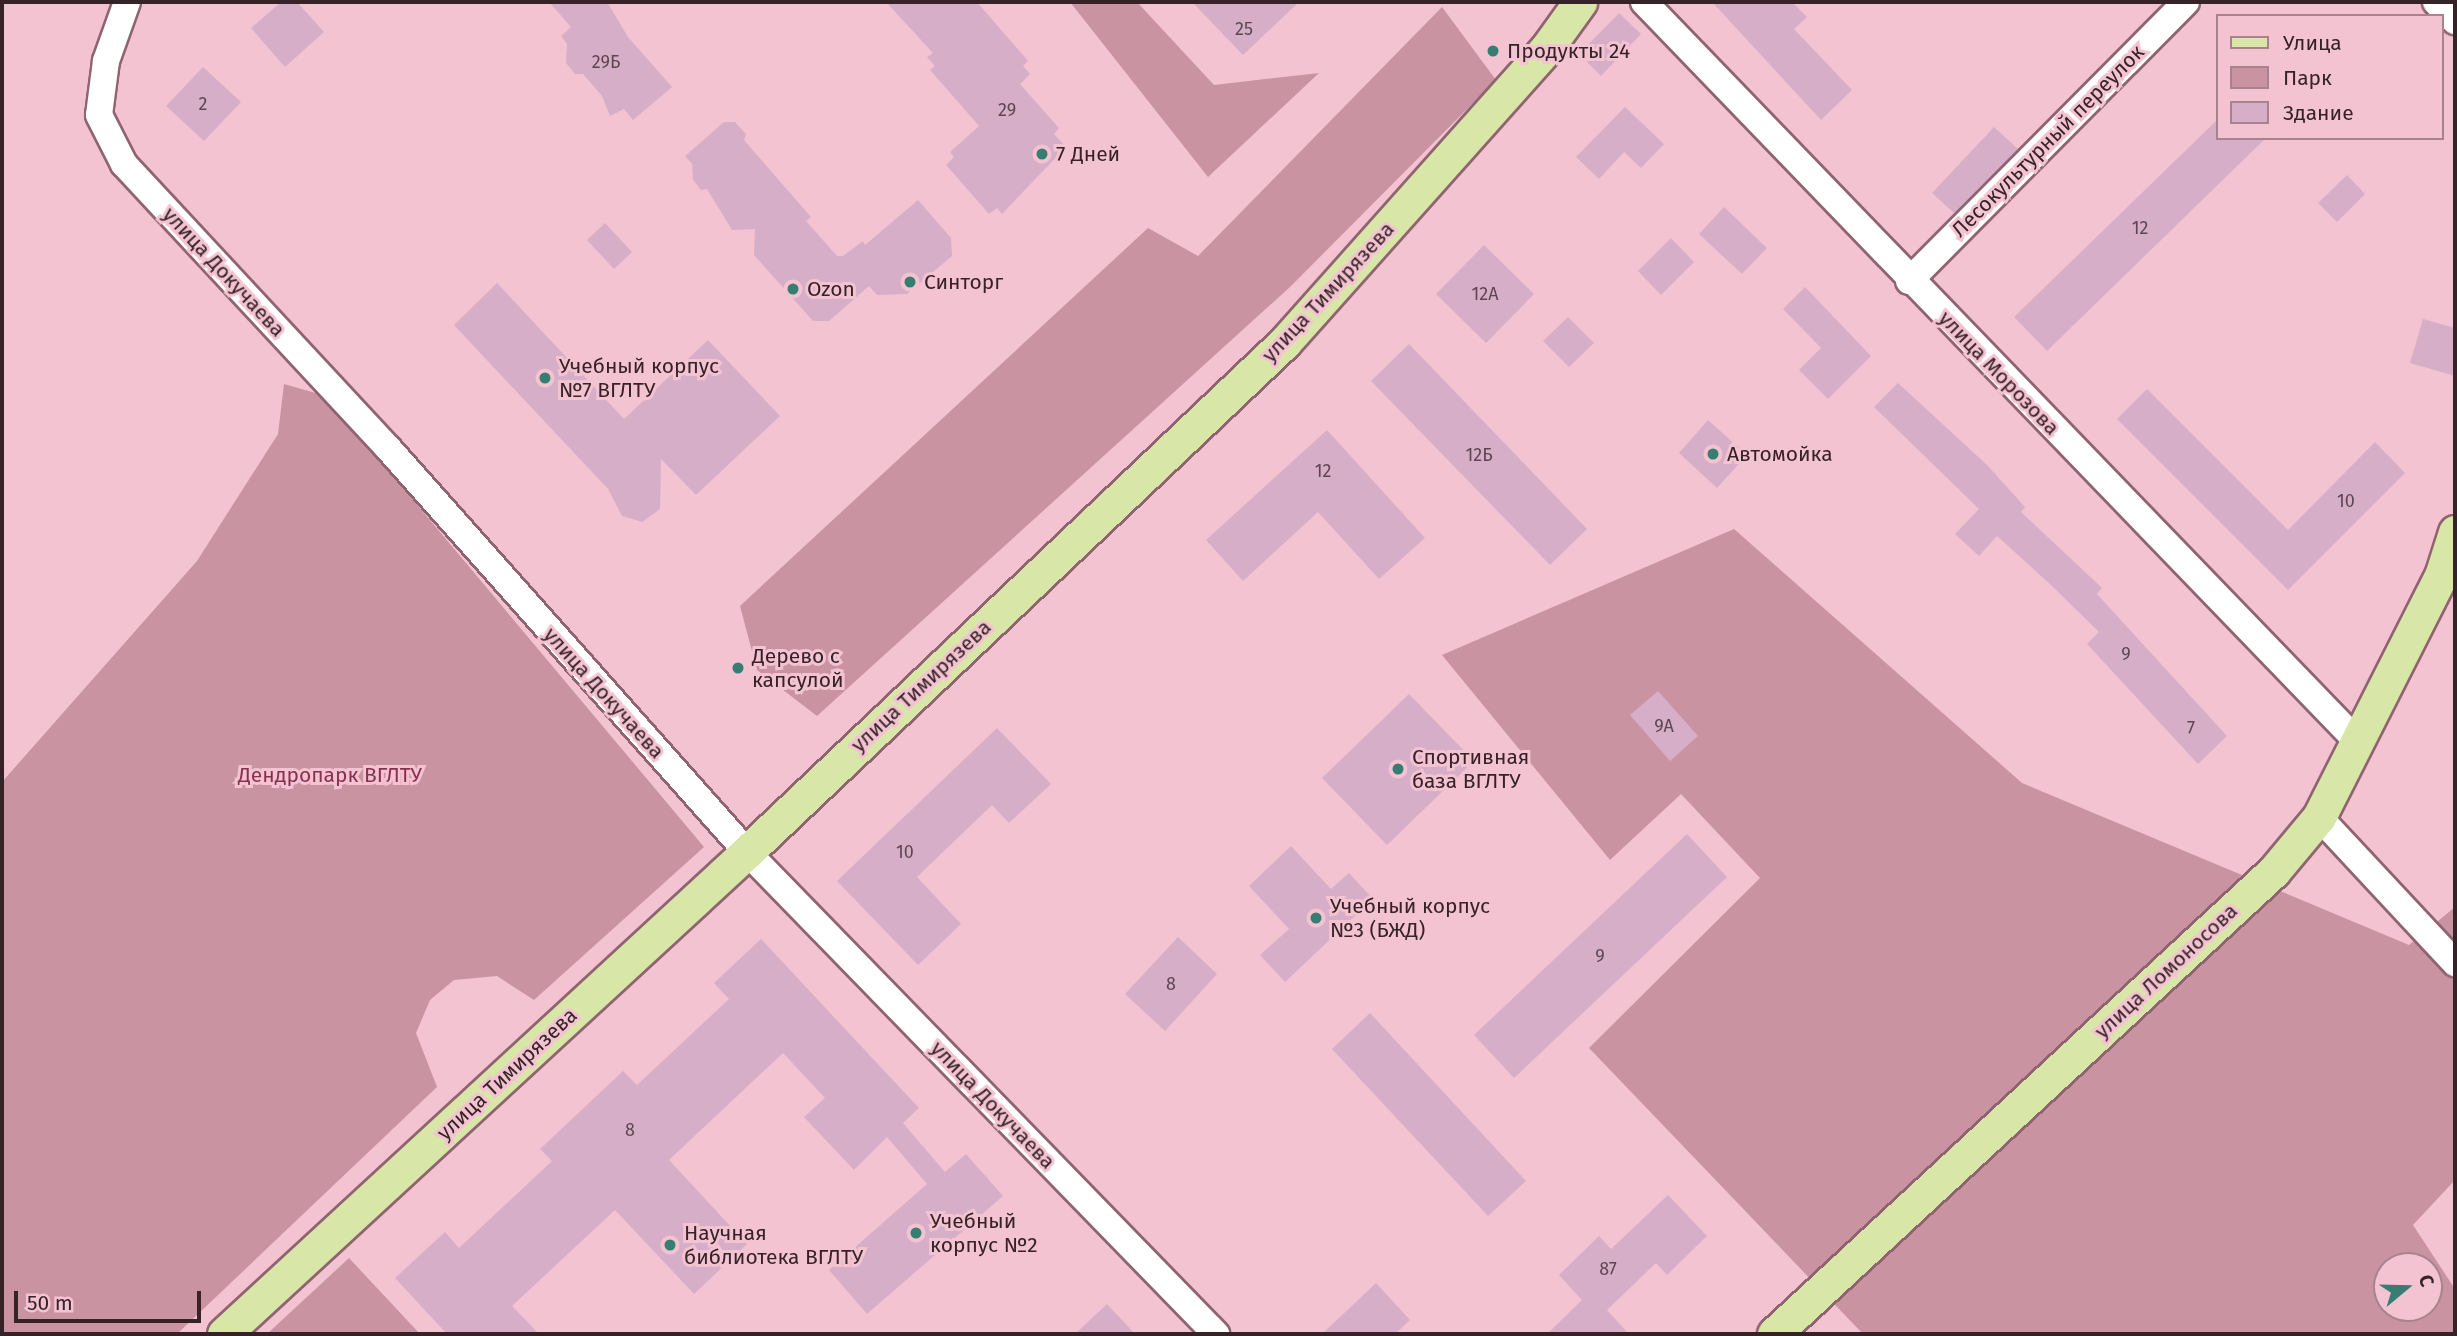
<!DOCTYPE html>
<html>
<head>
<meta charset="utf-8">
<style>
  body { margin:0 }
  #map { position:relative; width:2457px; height:1336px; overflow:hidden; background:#f4c3d1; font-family:"Fira Sans",sans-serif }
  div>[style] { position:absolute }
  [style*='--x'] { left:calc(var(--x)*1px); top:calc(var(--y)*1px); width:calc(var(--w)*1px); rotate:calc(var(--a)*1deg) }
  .green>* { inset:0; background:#c993a2 }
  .building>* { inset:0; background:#d7aec8 }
  .roads { filter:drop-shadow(2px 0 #8f6470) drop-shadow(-2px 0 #8f6470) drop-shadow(0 2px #8f6470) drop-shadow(0 -2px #8f6470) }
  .minor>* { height:26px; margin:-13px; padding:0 13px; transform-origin:13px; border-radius:13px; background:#fff }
  .major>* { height:33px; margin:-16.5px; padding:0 16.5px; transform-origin:16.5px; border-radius:16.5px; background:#d8e7a7 }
  .dots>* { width:19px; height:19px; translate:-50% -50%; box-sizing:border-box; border:4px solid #f4c3d1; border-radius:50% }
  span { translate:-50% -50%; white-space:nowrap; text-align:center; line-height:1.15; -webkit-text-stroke:6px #f4c3d1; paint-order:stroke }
  .number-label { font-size:18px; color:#5e4650 }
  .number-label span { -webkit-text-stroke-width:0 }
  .poi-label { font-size:21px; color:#352328 }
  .left { translate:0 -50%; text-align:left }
  .street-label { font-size:21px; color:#352328 }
  .park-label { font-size:21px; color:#883051 }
  .frame { position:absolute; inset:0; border:4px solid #352328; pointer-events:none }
  .legend { position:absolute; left:2216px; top:14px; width:228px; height:126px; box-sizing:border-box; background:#f4c3d1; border:2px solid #a8838d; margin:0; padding:9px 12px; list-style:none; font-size:21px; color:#352328 }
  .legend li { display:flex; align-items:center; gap:14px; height:35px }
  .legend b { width:35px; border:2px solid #a8838d }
  .north { position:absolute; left:2373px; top:1252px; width:70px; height:70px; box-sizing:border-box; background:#f4c3d1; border:2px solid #a8838d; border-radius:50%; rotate:71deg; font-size:19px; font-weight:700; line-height:28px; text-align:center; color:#352328 }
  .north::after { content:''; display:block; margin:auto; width:24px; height:32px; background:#387d71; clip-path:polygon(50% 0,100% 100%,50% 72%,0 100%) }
  .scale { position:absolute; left:14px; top:1291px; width:187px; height:32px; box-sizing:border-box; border:4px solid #352328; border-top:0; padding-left:9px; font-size:21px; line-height:24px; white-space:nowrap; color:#352328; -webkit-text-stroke:5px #f4c3d1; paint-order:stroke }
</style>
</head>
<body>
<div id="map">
  <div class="green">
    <i style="clip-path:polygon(1070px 2px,1137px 2px,1214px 85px,1319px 73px,1208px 177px)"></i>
    <i style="clip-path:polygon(1442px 7px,1496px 80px,1290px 287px,817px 716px,757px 670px,740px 606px,1148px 228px,1198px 256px)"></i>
    <i style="clip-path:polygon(284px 384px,326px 396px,704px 847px,534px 1000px,497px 976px,454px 980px,430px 1000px,416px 1033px,437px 1087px,177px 1334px,2px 1334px,2px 782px,197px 561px,278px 434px)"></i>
    <i style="clip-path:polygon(evenodd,1734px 529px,2022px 783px,2409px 945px,2455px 907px,2455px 1180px,2413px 1225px,2455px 1289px,2455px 1334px,1863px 1334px,1589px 1048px,1760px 878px,1681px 794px,1610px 860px,1442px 655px,1734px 529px,2387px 1266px,2429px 1266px,2429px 1308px,2387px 1308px,2387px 1266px)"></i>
    <i style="clip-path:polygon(349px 1258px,420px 1334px,267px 1334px)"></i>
  </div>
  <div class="building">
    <i style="clip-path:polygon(281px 2px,297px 2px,324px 32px,285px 67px,251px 28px)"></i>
    <i style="clip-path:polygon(549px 2px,607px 2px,628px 37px,672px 87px,633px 120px,624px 109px,610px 116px,602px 96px,583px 74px,575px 74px,566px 63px,567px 44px,561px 36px,571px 27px)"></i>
    <i style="clip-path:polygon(886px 2px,977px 2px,1028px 61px,1023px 66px,1030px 74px,1020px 84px,1059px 128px,1054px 134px,1066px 147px,1002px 214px,997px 208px,989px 214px,946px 165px,954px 157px,950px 152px,979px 126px,930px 70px,935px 66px,927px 57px,933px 53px)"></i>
    <i style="clip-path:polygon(1192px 2px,1299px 2px,1243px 55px)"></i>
    <i style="clip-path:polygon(1712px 2px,1792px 2px,1807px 17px,1794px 29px,1852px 90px,1821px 120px)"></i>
    <i style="clip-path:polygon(1619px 13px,1641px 34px,1601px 76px,1579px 54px)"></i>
    <i style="clip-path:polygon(203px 67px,241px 102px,204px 141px,166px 106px)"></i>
    <i style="clip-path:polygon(1625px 107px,1664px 144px,1641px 168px,1624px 152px,1599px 179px,1576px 157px)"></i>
    <i style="clip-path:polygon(2217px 120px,2217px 138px,2266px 138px,2047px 351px,2014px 317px)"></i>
    <i style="clip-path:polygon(724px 122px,735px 122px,746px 134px,744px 140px,811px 217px,806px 221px,837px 256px,843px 256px,863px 241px,865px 245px,918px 200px,951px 238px,952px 256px,907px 294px,877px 295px,869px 286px,829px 321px,813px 321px,754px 255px,755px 229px,732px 230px,707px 189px,701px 190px,693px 180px,692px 164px,685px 156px)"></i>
    <i style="clip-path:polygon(1994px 127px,2018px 149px,1954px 213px,1932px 193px)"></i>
    <i style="clip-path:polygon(2347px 175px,2365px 194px,2337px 222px,2318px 203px)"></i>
    <i style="clip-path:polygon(1724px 207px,1767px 248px,1742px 274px,1699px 234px)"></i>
    <i style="clip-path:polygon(605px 223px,632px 252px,614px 269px,587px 240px)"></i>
    <i style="clip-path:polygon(1671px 238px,1694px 262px,1661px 295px,1638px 271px)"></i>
    <i style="clip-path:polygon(1484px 245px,1534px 294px,1486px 343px,1436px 294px)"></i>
    <i style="clip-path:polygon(497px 283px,624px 419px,708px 340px,780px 416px,696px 495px,661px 459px,660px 509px,642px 522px,622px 516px,608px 489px,454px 325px)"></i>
    <i style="clip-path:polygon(1805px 287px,1871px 356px,1828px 399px,1799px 370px,1821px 348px,1783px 309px)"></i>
    <i style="clip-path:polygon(1568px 317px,1594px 343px,1569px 367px,1543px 341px)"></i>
    <i style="clip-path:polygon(2423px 319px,2455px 328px,2455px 376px,2410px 363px)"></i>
    <i style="clip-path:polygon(1409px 344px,1587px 529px,1550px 565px,1371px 381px)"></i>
    <i style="clip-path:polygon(1898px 383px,1987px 465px,2025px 507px,2021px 512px,2102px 588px,2097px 594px,2227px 736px,2198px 764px,2087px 644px,2099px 632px,2051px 585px,1997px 536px,1979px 556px,1955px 534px,1979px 509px,1874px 407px)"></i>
    <i style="clip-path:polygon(2147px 389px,2288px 530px,2375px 442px,2405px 473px,2288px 590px,2117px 419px)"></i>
    <i style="clip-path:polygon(1708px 420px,1747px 455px,1717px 488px,1679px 453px)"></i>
    <i style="clip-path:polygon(1327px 430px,1425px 538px,1379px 579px,1318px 512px,1243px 581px,1206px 540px)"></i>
    <i style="clip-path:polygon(1658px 691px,1698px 736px,1670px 761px,1630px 715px)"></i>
    <i style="clip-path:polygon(1409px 694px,1474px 761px,1387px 845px,1322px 778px)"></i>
    <i style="clip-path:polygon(997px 728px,1051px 784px,1009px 823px,992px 805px,917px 877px,961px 924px,918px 965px,837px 881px)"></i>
    <i style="clip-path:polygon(1687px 834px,1727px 877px,1514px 1078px,1474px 1035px)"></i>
    <i style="clip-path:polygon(1291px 846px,1331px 889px,1349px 873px,1373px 899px,1285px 982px,1260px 955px,1289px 929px,1249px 886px)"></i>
    <i style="clip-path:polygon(1178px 937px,1217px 974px,1165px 1031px,1125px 994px)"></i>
    <i style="clip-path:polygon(761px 939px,919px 1108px,903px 1123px,945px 1172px,966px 1154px,1003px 1196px,867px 1314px,829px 1270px,927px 1184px,887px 1137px,854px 1170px,804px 1117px,825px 1098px,783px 1053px,669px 1160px,747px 1244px,694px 1294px,615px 1210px,512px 1306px,539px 1334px,447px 1334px,395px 1278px,445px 1232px,459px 1248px,552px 1161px,540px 1149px,623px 1071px,637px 1085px,729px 999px,714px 983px)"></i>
    <i style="clip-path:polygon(1370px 1013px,1526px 1181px,1488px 1216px,1332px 1049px)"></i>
    <i style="clip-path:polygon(1668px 1195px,1707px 1236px,1667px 1275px,1656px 1263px,1607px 1310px,1629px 1334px,1547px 1334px,1582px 1300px,1559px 1275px,1599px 1236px,1611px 1249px)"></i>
    <i style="clip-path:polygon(1376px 1283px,1410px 1320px,1395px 1334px,1322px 1334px)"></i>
    <i style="clip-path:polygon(1107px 1304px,1135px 1334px,1075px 1334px)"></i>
  </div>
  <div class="roads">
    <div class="minor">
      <i style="--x:127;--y:2;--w:63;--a:109.6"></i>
      <i style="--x:106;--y:61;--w:54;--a:97.4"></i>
      <i style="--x:99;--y:115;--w:55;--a:63"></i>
      <i style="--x:124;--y:164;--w:388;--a:47.1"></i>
      <i style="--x:388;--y:448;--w:540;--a:48.38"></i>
      <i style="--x:747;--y:852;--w:673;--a:45.78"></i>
      <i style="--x:1644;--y:2;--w:1027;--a:46.03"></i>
      <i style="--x:2436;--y:2;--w:27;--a:45"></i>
      <i style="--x:1909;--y:281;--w:393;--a:-45.2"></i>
      <i style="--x:2319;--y:817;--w:200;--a:47"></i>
    </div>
    <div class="major">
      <i style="--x:224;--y:1334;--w:711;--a:-42.66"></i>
      <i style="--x:747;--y:852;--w:741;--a:-43.47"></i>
      <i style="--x:1285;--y:342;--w:394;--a:-48.3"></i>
      <i style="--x:1547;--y:48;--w:57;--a:-54.3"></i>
      <i style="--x:1774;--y:1334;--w:681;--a:-42.8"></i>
      <i style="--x:2274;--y:871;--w:70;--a:-50.2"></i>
      <i style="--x:2319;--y:817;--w:273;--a:-63.2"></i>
      <i style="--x:2442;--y:573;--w:43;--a:-72.4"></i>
    </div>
  </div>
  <div class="dots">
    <i style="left:1493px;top:51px;background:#387d71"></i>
    <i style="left:1042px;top:154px;background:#387d71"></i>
    <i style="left:910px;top:282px;background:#387d71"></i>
    <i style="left:793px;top:289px;background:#387d71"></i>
    <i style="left:545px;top:378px;background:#387d71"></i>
    <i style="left:1713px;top:454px;background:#387d71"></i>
    <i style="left:738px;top:668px;background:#387d71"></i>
    <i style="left:1398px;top:769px;background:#387d71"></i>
    <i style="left:1316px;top:918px;background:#387d71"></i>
    <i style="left:916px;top:1233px;background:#387d71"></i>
    <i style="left:670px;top:1245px;background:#387d71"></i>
  </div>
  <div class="number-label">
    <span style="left:1244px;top:29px">25</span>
    <span style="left:606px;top:62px">29Б</span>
    <span style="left:203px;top:104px">2</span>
    <span style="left:1007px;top:110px">29</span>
    <span style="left:2140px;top:228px">12</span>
    <span style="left:1485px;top:294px">12А</span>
    <span style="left:1479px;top:455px">12Б</span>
    <span style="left:1323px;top:471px">12</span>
    <span style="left:2346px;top:501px">10</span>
    <span style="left:2126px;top:654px">9</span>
    <span style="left:1664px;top:726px">9А</span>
    <span style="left:2191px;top:728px">7</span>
    <span style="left:905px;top:852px">10</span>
    <span style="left:1600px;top:956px">9</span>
    <span style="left:1171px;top:984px">8</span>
    <span style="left:630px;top:1130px">8</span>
    <span style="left:1608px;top:1269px">87</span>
  </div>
  <div class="poi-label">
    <span class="left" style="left:1507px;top:51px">Продукты 24</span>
    <span class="left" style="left:1056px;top:154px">7 Дней</span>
    <span class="left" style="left:924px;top:282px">Синторг</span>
    <span class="left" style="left:807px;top:289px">Ozon</span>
    <span class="left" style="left:559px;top:378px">Учебный корпус<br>№7 ВГЛТУ</span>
    <span class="left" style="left:1727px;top:454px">Автомойка</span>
    <span class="left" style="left:752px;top:668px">Дерево с<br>капсулой</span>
    <span class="left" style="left:1412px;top:769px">Спортивная<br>база ВГЛТУ</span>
    <span class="left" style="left:1330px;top:918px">Учебный корпус<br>№3 (БЖД)</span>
    <span class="left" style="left:930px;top:1233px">Учебный<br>корпус №2</span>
    <span class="left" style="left:684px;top:1245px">Научная<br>библиотека ВГЛТУ</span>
  </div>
  <div class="street-label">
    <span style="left:2048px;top:141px;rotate:-45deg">Лесокультурный переулок</span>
    <span style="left:224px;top:272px;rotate:47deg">улица Докучаева</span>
    <span style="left:1328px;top:292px;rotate:-47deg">улица Тимирязева</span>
    <span style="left:1999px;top:373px;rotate:46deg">улица Морозова</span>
    <span style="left:921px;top:686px;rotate:-43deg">улица Тимирязева</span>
    <span style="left:604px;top:693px;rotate:48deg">улица Докучаева</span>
    <span style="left:2166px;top:971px;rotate:-43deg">улица Ломоносова</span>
    <span style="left:507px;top:1074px;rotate:-43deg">улица Тимирязева</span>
    <span style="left:993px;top:1105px;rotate:46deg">улица Докучаева</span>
  </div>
  <div class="park-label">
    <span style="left:330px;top:775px">Дендропарк ВГЛТУ</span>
  </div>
  <div class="frame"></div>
  <ul class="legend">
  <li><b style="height:9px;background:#d8e7a7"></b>Улица</li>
  <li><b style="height:19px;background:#c993a2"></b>Парк</li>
  <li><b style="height:19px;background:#d7aec8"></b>Здание</li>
  </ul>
  <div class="north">С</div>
  <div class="scale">50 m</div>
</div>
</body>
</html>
